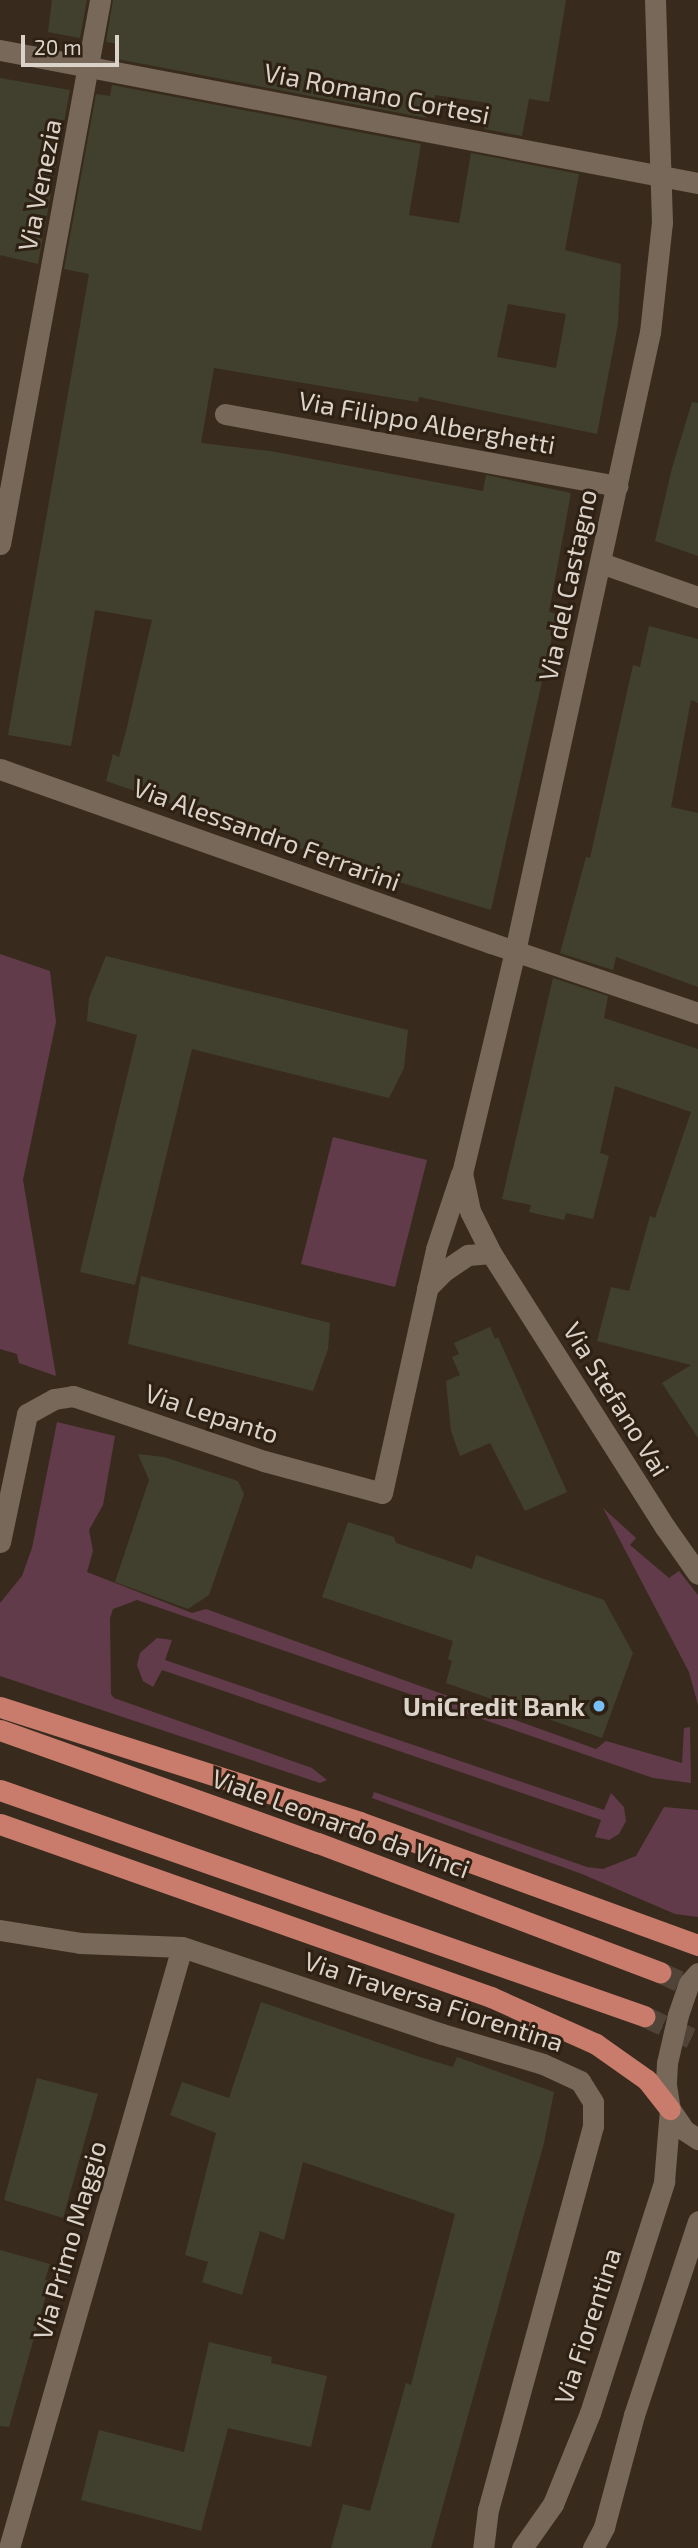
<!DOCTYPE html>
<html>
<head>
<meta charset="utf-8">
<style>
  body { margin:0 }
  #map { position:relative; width:698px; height:2548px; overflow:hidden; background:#382b1e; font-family:"Exo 2",sans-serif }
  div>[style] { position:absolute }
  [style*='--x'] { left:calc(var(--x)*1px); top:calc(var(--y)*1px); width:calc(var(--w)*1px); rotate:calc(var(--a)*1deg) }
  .green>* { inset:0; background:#613b49 }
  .building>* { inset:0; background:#413f2d }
  .highway-tunnel>* { height:21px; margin-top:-10.5px; transform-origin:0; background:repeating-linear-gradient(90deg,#504438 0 21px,transparent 0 31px) }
  .minor>* { height:21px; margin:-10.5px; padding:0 10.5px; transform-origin:10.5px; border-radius:10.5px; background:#776859 }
  .highway>* { height:21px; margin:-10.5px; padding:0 10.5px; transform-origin:10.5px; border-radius:10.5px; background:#ca7c6c }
  .dots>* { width:19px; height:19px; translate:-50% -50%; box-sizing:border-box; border:4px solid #2e2114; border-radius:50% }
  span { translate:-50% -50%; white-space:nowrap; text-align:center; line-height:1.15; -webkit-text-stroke:6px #2e2114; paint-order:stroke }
  .street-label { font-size:26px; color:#dbd3ca }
  .poi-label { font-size:26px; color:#dbd3ca; font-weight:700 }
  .right { translate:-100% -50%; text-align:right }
  .scale { position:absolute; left:21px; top:35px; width:98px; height:32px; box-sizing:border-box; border:4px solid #dbd3ca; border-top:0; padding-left:9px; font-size:21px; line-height:24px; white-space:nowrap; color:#dbd3ca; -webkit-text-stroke:5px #2e2114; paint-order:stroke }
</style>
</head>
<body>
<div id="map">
  <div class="green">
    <i style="clip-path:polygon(0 954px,50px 971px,56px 1022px,23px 1180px,56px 1376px,19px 1363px,17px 1354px,0 1349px)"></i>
    <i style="clip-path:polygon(333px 1137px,427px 1160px,395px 1287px,301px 1264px)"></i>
    <i style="clip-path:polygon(57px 1422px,115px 1436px,103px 1505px,89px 1530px,93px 1551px,87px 1572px,192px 1613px,206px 1609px,596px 1749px,606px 1741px,682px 1763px,684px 1728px,690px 1727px,691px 1783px,653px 1778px,137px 1600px,113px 1609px,110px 1618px,111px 1694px,114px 1698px,312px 1768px,327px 1780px,320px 1783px,0 1676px,0 1603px,22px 1576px,32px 1548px)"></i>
    <i style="clip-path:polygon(603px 1508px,636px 1538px,630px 1545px,669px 1578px,679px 1571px,698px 1595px,698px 1705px,689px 1672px)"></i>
    <i style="clip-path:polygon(157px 1638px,172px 1640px,165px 1660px,604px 1810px,611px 1793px,624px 1807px,626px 1821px,619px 1834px,609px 1840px,595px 1837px,601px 1820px,162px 1670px,153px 1687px,143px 1681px,137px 1665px,140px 1653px)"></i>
    <i style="clip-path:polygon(374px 1792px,587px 1867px,603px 1869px,636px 1856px,664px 1807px,698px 1810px,698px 1917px,675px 1914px,582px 1874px,372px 1798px)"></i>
  </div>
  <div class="building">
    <i style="clip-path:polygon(52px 0,87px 0,80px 38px,48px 32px)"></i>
    <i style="clip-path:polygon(113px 0,566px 0,549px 102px,529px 99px,522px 136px,484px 129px,489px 103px,435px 95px,434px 101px,429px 100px,426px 118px,117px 59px,119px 44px,106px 42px)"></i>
    <i style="clip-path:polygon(0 78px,70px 90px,38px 264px,0 255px)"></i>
    <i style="clip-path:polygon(evenodd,112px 85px,421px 144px,409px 215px,459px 223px,471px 153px,579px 174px,565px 250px,621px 264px,618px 324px,597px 434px,419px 397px,418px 402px,214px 368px,201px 443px,270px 451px,483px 491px,486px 475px,571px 493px,549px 612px,557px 614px,491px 910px,379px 876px,106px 781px,113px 754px,119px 757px,126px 731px,152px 620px,95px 610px,71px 746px,8px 735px,89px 274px,64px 269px,96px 94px,110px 96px,112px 85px,508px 304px,566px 314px,556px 368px,497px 357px,508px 304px)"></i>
    <i style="clip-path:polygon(692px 402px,698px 403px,698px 556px,655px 541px,672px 468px)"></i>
    <i style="clip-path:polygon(649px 626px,698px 639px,698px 703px,691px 700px,671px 807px,698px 813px,698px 987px,616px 957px,613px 970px,560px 953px,586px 857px,590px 858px,633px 665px,640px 667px)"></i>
    <i style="clip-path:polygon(106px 956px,408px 1030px,404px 1068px,389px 1098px,192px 1049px,135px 1285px,80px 1272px,137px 1035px,87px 1021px,89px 998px)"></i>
    <i style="clip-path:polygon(553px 978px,608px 996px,604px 1018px,698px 1049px,698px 1438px,662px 1383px,691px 1365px,597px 1341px,611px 1287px,629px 1291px,650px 1216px,655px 1218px,691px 1112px,615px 1086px,600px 1153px,609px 1156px,593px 1219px,566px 1213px,564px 1220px,529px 1212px,531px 1205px,502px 1199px)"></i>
    <i style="clip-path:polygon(141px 1276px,330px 1323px,328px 1349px,313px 1391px,128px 1344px)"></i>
    <i style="clip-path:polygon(490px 1327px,495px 1339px,498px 1337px,567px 1492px,525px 1511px,490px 1443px,460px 1456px,451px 1431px,446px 1381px,460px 1375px,452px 1357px,459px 1354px,454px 1343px)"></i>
    <i style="clip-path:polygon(138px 1454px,164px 1457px,238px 1481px,244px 1494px,209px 1595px,188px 1609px,115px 1582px,149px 1480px)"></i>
    <i style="clip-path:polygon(348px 1522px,394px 1537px,396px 1543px,472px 1569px,476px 1555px,604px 1600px,633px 1653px,602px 1738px,446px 1683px,452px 1661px,448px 1659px,453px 1641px,322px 1597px)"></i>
    <i style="clip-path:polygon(261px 2002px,423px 2058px,453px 2067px,457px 2057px,554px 2092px,544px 2143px,431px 2548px,331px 2548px,343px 2504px,370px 2511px,406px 2383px,411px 2385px,455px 2214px,303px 2162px,284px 2240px,260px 2231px,242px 2295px,202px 2282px,208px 2262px,185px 2255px,216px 2133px,170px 2115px,182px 2082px,229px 2098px)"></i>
    <i style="clip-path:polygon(37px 2078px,98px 2094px,63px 2218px,4px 2200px)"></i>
    <i style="clip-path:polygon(0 2250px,50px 2264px,45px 2280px,50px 2281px,9px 2427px,0 2426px)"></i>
    <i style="clip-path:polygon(209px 2342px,272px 2357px,271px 2363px,327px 2376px,311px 2447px,228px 2428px,201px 2531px,81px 2500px,99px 2430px,184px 2452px)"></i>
  </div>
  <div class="highway-tunnel">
    <i style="--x:660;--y:1972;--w:42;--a:25.3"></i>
    <i style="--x:644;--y:2016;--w:60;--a:24.8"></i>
  </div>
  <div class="minor">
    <i style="--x:655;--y:0;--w:222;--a:88.2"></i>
    <i style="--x:662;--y:222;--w:111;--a:96.2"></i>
    <i style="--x:650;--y:332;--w:634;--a:102.3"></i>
    <i style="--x:515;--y:951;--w:228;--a:103.4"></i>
    <i style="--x:462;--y:1173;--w:39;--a:78"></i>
    <i style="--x:470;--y:1211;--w:47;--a:63.4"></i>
    <i style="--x:491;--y:1253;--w:325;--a:57.6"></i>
    <i style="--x:665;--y:1527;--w:57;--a:54.9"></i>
    <i style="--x:0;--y:50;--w:711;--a:10.79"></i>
    <i style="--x:225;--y:414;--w:399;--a:10.4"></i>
    <i style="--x:0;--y:544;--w:553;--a:-79.58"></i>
    <i style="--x:601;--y:563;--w:103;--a:19.3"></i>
    <i style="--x:0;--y:769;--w:521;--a:19.51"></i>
    <i style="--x:491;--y:943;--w:219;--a:18.7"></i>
    <i style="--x:427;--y:1288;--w:24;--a:-45"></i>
    <i style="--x:444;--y:1271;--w:29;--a:-34"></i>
    <i style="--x:468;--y:1255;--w:23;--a:-5"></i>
    <i style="--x:0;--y:1542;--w:131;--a:-78.1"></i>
    <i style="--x:27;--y:1414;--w:31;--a:-29"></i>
    <i style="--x:54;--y:1399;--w:19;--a:-9"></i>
    <i style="--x:73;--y:1396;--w:202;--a:18.8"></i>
    <i style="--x:264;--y:1461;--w:122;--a:15.2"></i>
    <i style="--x:382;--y:1493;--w:250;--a:-77.5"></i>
    <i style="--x:436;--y:1249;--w:79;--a:-71.6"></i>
    <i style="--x:0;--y:1930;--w:81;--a:9.2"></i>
    <i style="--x:80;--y:1943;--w:102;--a:2.2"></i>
    <i style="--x:182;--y:1947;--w:274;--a:18.5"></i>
    <i style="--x:442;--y:2034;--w:105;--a:16.5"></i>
    <i style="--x:543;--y:2064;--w:41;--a:24.7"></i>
    <i style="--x:580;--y:2081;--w:25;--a:58"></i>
    <i style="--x:593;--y:2102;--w:24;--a:90"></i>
    <i style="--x:593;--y:2126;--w:397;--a:105.3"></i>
    <i style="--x:488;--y:2509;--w:39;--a:97"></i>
    <i style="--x:698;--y:1973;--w:13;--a:132"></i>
    <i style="--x:689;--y:1983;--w:34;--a:109"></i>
    <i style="--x:678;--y:2015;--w:49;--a:102.9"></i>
    <i style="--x:667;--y:2063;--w:22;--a:93"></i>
    <i style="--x:666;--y:2085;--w:24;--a:81"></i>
    <i style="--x:670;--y:2109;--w:25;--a:56"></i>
    <i style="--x:684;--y:2130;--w:17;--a:33"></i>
    <i style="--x:9;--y:2548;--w:625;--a:-73.94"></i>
    <i style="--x:522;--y:2548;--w:54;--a:-54.8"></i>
    <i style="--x:553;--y:2504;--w:98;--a:-67.9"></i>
    <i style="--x:590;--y:2413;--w:243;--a:-72.2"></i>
    <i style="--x:664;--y:2182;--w:73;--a:-85.3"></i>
    <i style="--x:593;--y:2548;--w:24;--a:-62"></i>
    <i style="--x:604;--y:2527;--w:116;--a:-75"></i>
    <i style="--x:634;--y:2415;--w:204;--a:-71.7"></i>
  </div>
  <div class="highway">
    <i style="--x:0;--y:1707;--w:378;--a:17.7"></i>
    <i style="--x:360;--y:1822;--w:360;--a:20"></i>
    <i style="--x:0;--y:1730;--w:337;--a:19.6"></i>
    <i style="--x:318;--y:1843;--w:366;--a:20.7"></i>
    <i style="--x:0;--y:1790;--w:683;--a:19.34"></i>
    <i style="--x:0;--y:1824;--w:521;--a:19.41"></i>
    <i style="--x:491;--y:1997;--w:115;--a:24.1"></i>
    <i style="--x:596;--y:2044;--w:62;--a:35.2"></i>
    <i style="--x:647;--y:2080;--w:37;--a:52"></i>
  </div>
  <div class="dots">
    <i style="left:599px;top:1706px;background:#76c0f7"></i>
  </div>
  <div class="street-label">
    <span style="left:377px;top:93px;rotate:11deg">Via Romano Cortesi</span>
    <span style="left:39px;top:185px;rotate:-79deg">Via Venezia</span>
    <span style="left:427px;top:422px;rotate:10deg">Via Filippo Alberghetti</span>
    <span style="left:567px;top:585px;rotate:-78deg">Via del Castagno</span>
    <span style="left:267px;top:834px;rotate:20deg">Via Alessandro Ferrarini</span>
    <span style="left:617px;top:1399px;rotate:58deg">Via Stefano Vai</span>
    <span style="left:212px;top:1413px;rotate:18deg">Via Lepanto</span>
    <span style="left:341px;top:1823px;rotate:20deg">Viale Leonardo da Vinci</span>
    <span style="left:434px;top:2001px;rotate:18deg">Via Traversa Fiorentina</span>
    <span style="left:69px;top:2240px;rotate:-74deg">Via Primo Maggio</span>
    <span style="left:587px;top:2326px;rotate:-72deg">Via Fiorentina</span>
  </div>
  <div class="poi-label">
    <span class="right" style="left:585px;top:1706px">UniCredit Bank</span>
  </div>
  <div class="scale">20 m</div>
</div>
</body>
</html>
